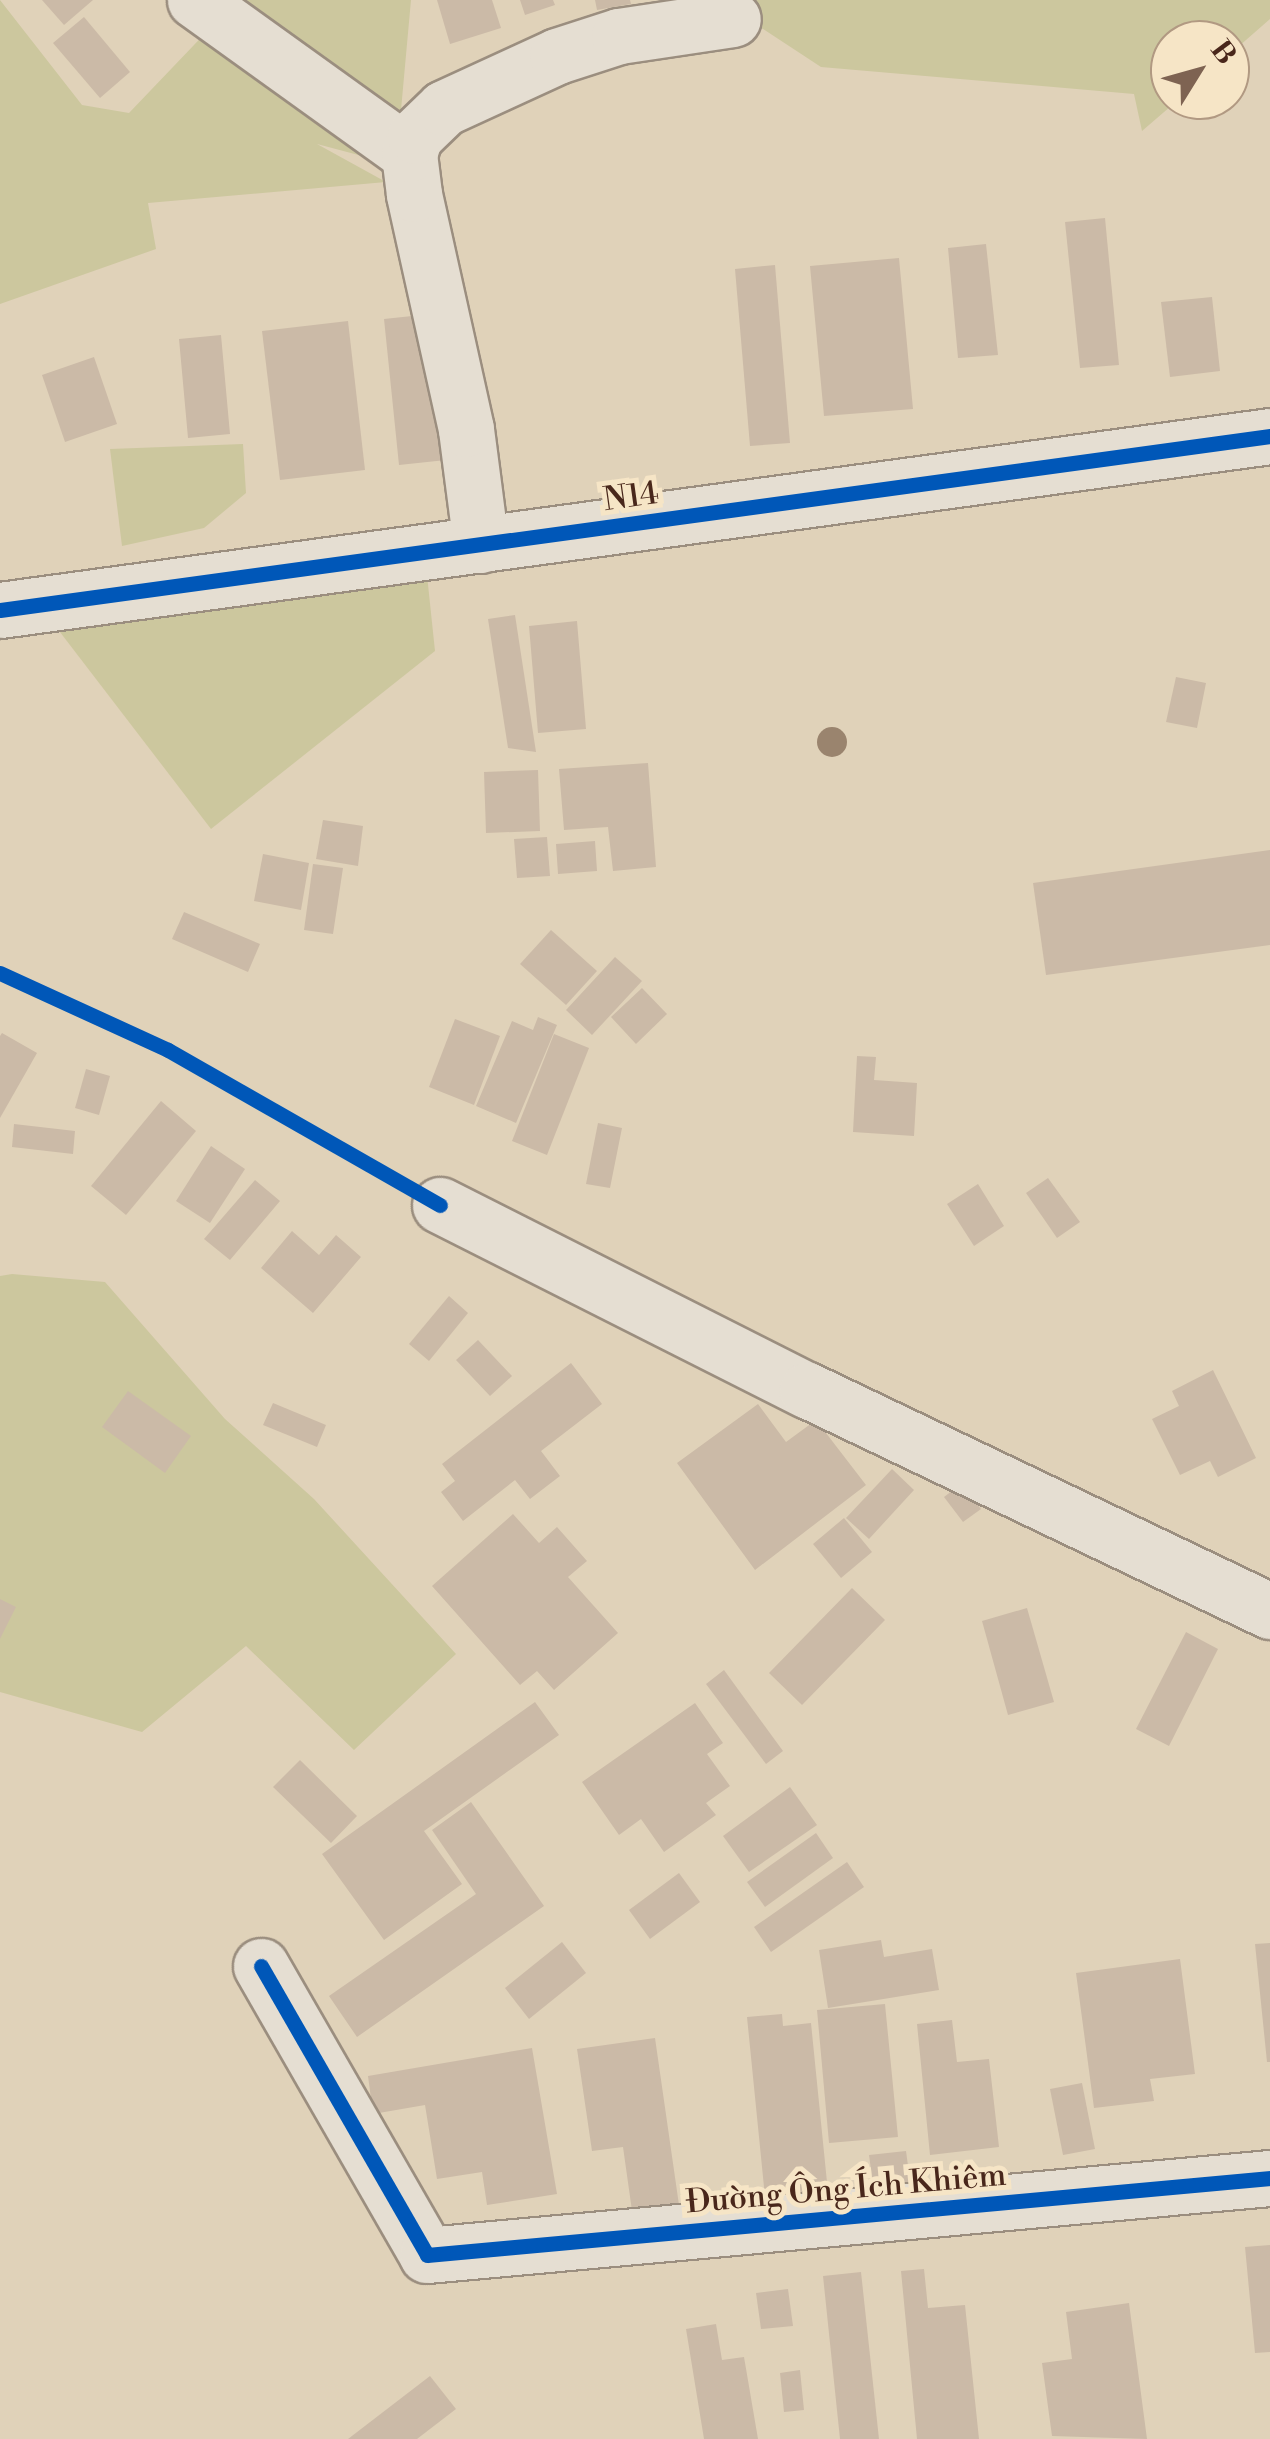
<!DOCTYPE html>
<html>
<head>
<meta charset="utf-8">
<style>
  body { margin:0 }
  #map { position:relative; width:1270px; height:2439px; overflow:hidden; background:#e0d2b9; font-family:"Libre Bodoni",serif }
  div>[style] { position:absolute }
  [style*='--x'] { left:calc(var(--x)*1px); top:calc(var(--y)*1px); width:calc(var(--w)*1px); rotate:calc(var(--a)*1deg) }
  .green>* { inset:0; background:#ccc79e }
  .building>* { inset:0; background:#cbbaa7 }
  .roads { filter:drop-shadow(2px 0 #9b8e7f) drop-shadow(-2px 0 #9b8e7f) drop-shadow(0 2px #9b8e7f) drop-shadow(0 -2px #9b8e7f) }
  .minor>* { height:55px; margin:-27.5px; padding:0 27.5px; transform-origin:27.5px; border-radius:27.5px; background:#e5ded2 }
  .cycleway>* { height:15px; margin:-7.5px; padding:0 7.5px; transform-origin:7.5px; border-radius:7.5px; background:#0057b8 }
  .trees>* { width:30px; height:30px; margin:-15px; border-radius:50%; background:#9a846e }
  span { translate:-50% -50%; white-space:nowrap; text-align:center; line-height:1.15; -webkit-text-stroke:10px #f6e5c6; paint-order:stroke }
  .street-label { font-size:32px; color:#49271b }
  .north { position:absolute; left:1150px; top:20px; width:100px; height:100px; box-sizing:border-box; background:#f6e5c6; border:2px solid #b19982; border-radius:50%; rotate:53deg; font-size:28px; font-weight:700; line-height:40px; text-align:center; color:#49271b }
  .north::after { content:''; display:block; margin:auto; width:35px; height:45px; background:#7e6352; clip-path:polygon(50% 0,100% 100%,50% 72%,0 100%) }
</style>
</head>
<body>
<div id="map">
  <div class="green">
    <i style="clip-path:polygon(0 0,82px 105px,129px 113px,237px 0,411px 0,396px 165px,317px 144px,386px 182px,148px 203px,156px 249px,0 304px)"></i>
    <i style="clip-path:polygon(746px 0,1270px 0,1270px 19px,1230px 54px,1230px 40px,1170px 40px,1170px 100px,1178px 100px,1142px 131px,1134px 94px,821px 67px,731px 8px)"></i>
    <i style="clip-path:polygon(243px 444px,246px 493px,204px 528px,122px 546px,110px 449px)"></i>
    <i style="clip-path:polygon(427px 575px,435px 651px,211px 829px,40px 606px)"></i>
    <i style="clip-path:polygon(12px 1274px,105px 1282px,225px 1419px,314px 1499px,456px 1654px,354px 1750px,246px 1646px,142px 1732px,0 1692px,0 1276px)"></i>
  </div>
  <div class="building">
    <i style="clip-path:polygon(42px 0,93px 0,64px 25px)"></i>
    <i style="clip-path:polygon(437px 0,492px 0,501px 28px,450px 44px)"></i>
    <i style="clip-path:polygon(520px 0,553px 0,555px 5px,525px 15px)"></i>
    <i style="clip-path:polygon(595px 0,630px 0,631px 4px,597px 10px)"></i>
    <i style="clip-path:polygon(84px 17px,130px 72px,100px 98px,53px 43px)"></i>
    <i style="clip-path:polygon(1105px 218px,1119px 365px,1080px 368px,1065px 222px)"></i>
    <i style="clip-path:polygon(986px 244px,998px 355px,958px 358px,948px 248px)"></i>
    <i style="clip-path:polygon(899px 258px,913px 409px,824px 416px,810px 266px)"></i>
    <i style="clip-path:polygon(775px 265px,790px 443px,750px 446px,735px 269px)"></i>
    <i style="clip-path:polygon(1212px 297px,1220px 371px,1170px 377px,1161px 302px)"></i>
    <i style="clip-path:polygon(431px 314px,446px 460px,399px 465px,384px 319px)"></i>
    <i style="clip-path:polygon(348px 321px,365px 470px,280px 480px,262px 331px)"></i>
    <i style="clip-path:polygon(221px 335px,230px 434px,188px 438px,179px 339px)"></i>
    <i style="clip-path:polygon(94px 357px,117px 424px,65px 442px,42px 375px)"></i>
    <i style="clip-path:polygon(515px 615px,536px 752px,508px 748px,488px 619px)"></i>
    <i style="clip-path:polygon(577px 621px,586px 729px,538px 733px,529px 626px)"></i>
    <i style="clip-path:polygon(1176px 677px,1206px 683px,1197px 728px,1166px 722px)"></i>
    <i style="clip-path:polygon(648px 763px,656px 867px,613px 871px,608px 827px,564px 830px,559px 769px)"></i>
    <i style="clip-path:polygon(538px 770px,540px 831px,486px 833px,484px 772px)"></i>
    <i style="clip-path:polygon(323px 820px,363px 826px,358px 866px,316px 859px)"></i>
    <i style="clip-path:polygon(547px 837px,550px 876px,517px 878px,514px 839px)"></i>
    <i style="clip-path:polygon(595px 841px,597px 871px,558px 874px,556px 844px)"></i>
    <i style="clip-path:polygon(1270px 850px,1270px 945px,1046px 975px,1033px 883px)"></i>
    <i style="clip-path:polygon(263px 854px,309px 863px,301px 910px,254px 901px)"></i>
    <i style="clip-path:polygon(313px 864px,343px 868px,333px 934px,304px 930px)"></i>
    <i style="clip-path:polygon(184px 912px,260px 944px,248px 972px,172px 939px)"></i>
    <i style="clip-path:polygon(551px 930px,597px 971px,566px 1005px,520px 964px)"></i>
    <i style="clip-path:polygon(615px 957px,642px 981px,592px 1035px,566px 1010px)"></i>
    <i style="clip-path:polygon(642px 988px,667px 1014px,636px 1044px,611px 1017px)"></i>
    <i style="clip-path:polygon(538px 1017px,557px 1025px,516px 1123px,476px 1106px,512px 1021px,533px 1030px)"></i>
    <i style="clip-path:polygon(455px 1019px,500px 1036px,474px 1105px,429px 1087px)"></i>
    <i style="clip-path:polygon(2px 1033px,37px 1053px,0 1118px,0 1036px)"></i>
    <i style="clip-path:polygon(554px 1034px,589px 1048px,547px 1155px,512px 1141px)"></i>
    <i style="clip-path:polygon(857px 1056px,876px 1057px,874px 1080px,917px 1083px,914px 1136px,853px 1132px)"></i>
    <i style="clip-path:polygon(86px 1069px,110px 1076px,99px 1115px,75px 1108px)"></i>
    <i style="clip-path:polygon(161px 1101px,196px 1131px,126px 1215px,91px 1186px)"></i>
    <i style="clip-path:polygon(598px 1123px,622px 1128px,610px 1188px,586px 1184px)"></i>
    <i style="clip-path:polygon(14px 1124px,75px 1131px,73px 1154px,12px 1147px)"></i>
    <i style="clip-path:polygon(211px 1146px,245px 1169px,210px 1223px,176px 1201px)"></i>
    <i style="clip-path:polygon(1048px 1178px,1080px 1222px,1057px 1238px,1026px 1193px)"></i>
    <i style="clip-path:polygon(255px 1180px,280px 1201px,230px 1260px,204px 1239px)"></i>
    <i style="clip-path:polygon(978px 1184px,1004px 1226px,974px 1246px,947px 1204px)"></i>
    <i style="clip-path:polygon(292px 1231px,319px 1255px,336px 1235px,361px 1257px,313px 1313px,261px 1268px)"></i>
    <i style="clip-path:polygon(449px 1296px,468px 1313px,429px 1361px,409px 1344px)"></i>
    <i style="clip-path:polygon(478px 1340px,512px 1376px,490px 1396px,456px 1360px)"></i>
    <i style="clip-path:polygon(571px 1363px,602px 1404px,541px 1451px,560px 1476px,530px 1499px,515px 1480px,463px 1521px,441px 1492px,455px 1481px,442px 1464px)"></i>
    <i style="clip-path:polygon(1213px 1370px,1256px 1458px,1218px 1477px,1210px 1461px,1180px 1475px,1152px 1419px,1179px 1406px,1172px 1391px)"></i>
    <i style="clip-path:polygon(128px 1391px,191px 1436px,165px 1473px,102px 1427px)"></i>
    <i style="clip-path:polygon(273px 1403px,326px 1425px,317px 1447px,263px 1425px)"></i>
    <i style="clip-path:polygon(758px 1404px,786px 1442px,816px 1420px,866px 1485px,755px 1570px,677px 1463px)"></i>
    <i style="clip-path:polygon(892px 1469px,914px 1490px,869px 1539px,846px 1518px)"></i>
    <i style="clip-path:polygon(961px 1484px,981px 1509px,963px 1522px,944px 1497px)"></i>
    <i style="clip-path:polygon(513px 1514px,539px 1543px,557px 1527px,587px 1561px,568px 1577px,618px 1633px,554px 1690px,537px 1671px,520px 1685px,432px 1586px)"></i>
    <i style="clip-path:polygon(844px 1518px,872px 1552px,841px 1578px,813px 1544px)"></i>
    <i style="clip-path:polygon(852px 1588px,885px 1620px,802px 1705px,769px 1673px)"></i>
    <i style="clip-path:polygon(0 1599px,16px 1607px,0 1639px)"></i>
    <i style="clip-path:polygon(1027px 1608px,1054px 1702px,1008px 1715px,982px 1621px)"></i>
    <i style="clip-path:polygon(1186px 1632px,1218px 1649px,1169px 1746px,1136px 1729px)"></i>
    <i style="clip-path:polygon(724px 1670px,783px 1751px,766px 1764px,706px 1684px)"></i>
    <i style="clip-path:polygon(535px 1702px,559px 1735px,424px 1831px,462px 1884px,384px 1940px,322px 1854px)"></i>
    <i style="clip-path:polygon(695px 1703px,723px 1743px,707px 1754px,730px 1786px,706px 1803px,716px 1815px,664px 1852px,641px 1819px,619px 1835px,582px 1782px)"></i>
    <i style="clip-path:polygon(300px 1760px,357px 1816px,331px 1843px,273px 1787px)"></i>
    <i style="clip-path:polygon(790px 1787px,817px 1825px,749px 1872px,723px 1836px)"></i>
    <i style="clip-path:polygon(471px 1802px,544px 1906px,357px 2037px,329px 1996px,476px 1894px,432px 1830px)"></i>
    <i style="clip-path:polygon(816px 1833px,833px 1858px,765px 1907px,747px 1882px)"></i>
    <i style="clip-path:polygon(847px 1862px,864px 1887px,771px 1952px,754px 1927px)"></i>
    <i style="clip-path:polygon(679px 1873px,700px 1902px,650px 1939px,629px 1910px)"></i>
    <i style="clip-path:polygon(881px 1940px,884px 1957px,932px 1949px,939px 1990px,828px 2008px,819px 1950px)"></i>
    <i style="clip-path:polygon(562px 1942px,586px 1973px,529px 2019px,505px 1988px)"></i>
    <i style="clip-path:polygon(1270px 1943px,1270px 2062px,1267px 2062px,1255px 1944px)"></i>
    <i style="clip-path:polygon(1180px 1959px,1195px 2074px,1150px 2079px,1154px 2101px,1094px 2108px,1076px 1973px)"></i>
    <i style="clip-path:polygon(885px 2004px,898px 2137px,829px 2143px,817px 2010px)"></i>
    <i style="clip-path:polygon(782px 2014px,783px 2026px,811px 2023px,829px 2202px,766px 2207px,747px 2017px)"></i>
    <i style="clip-path:polygon(952px 2020px,957px 2062px,989px 2059px,999px 2147px,930px 2155px,917px 2024px)"></i>
    <i style="clip-path:polygon(655px 2038px,680px 2212px,633px 2218px,623px 2147px,592px 2151px,577px 2049px)"></i>
    <i style="clip-path:polygon(532px 2048px,557px 2194px,487px 2205px,482px 2172px,437px 2179px,425px 2105px,373px 2114px,368px 2076px)"></i>
    <i style="clip-path:polygon(1082px 2083px,1095px 2149px,1063px 2155px,1050px 2089px)"></i>
    <i style="clip-path:polygon(906px 2151px,912px 2195px,875px 2199px,869px 2155px)"></i>
    <i style="clip-path:polygon(1270px 2245px,1270px 2352px,1255px 2353px,1245px 2247px)"></i>
    <i style="clip-path:polygon(924px 2269px,928px 2308px,965px 2305px,979px 2439px,917px 2439px,901px 2271px)"></i>
    <i style="clip-path:polygon(861px 2272px,879px 2439px,840px 2439px,823px 2276px)"></i>
    <i style="clip-path:polygon(788px 2289px,793px 2326px,761px 2329px,756px 2293px)"></i>
    <i style="clip-path:polygon(1129px 2303px,1147px 2439px,1052px 2436px,1042px 2363px,1072px 2359px,1066px 2312px)"></i>
    <i style="clip-path:polygon(716px 2324px,722px 2360px,744px 2357px,758px 2439px,704px 2439px,686px 2329px)"></i>
    <i style="clip-path:polygon(800px 2370px,804px 2410px,784px 2412px,780px 2373px)"></i>
    <i style="clip-path:polygon(430px 2376px,456px 2409px,417px 2439px,348px 2439px)"></i>
  </div>
  <div class="roads">
    <div class="minor">
      <i style="--x:195;--y:0;--w:264;--a:35.7"></i>
      <i style="--x:481;--y:545;--w:117;--a:-97.4"></i>
      <i style="--x:466;--y:429;--w:241;--a:-102.5"></i>
      <i style="--x:414;--y:194;--w:40;--a:-97.1"></i>
      <i style="--x:409;--y:154;--w:19;--a:-72"></i>
      <i style="--x:415;--y:136;--w:40;--a:-44"></i>
      <i style="--x:444;--y:108;--w:124;--a:-24.7"></i>
      <i style="--x:557;--y:56;--w:65;--a:-17.9"></i>
      <i style="--x:619;--y:36;--w:115;--a:-8.5"></i>
      <i style="--x:0;--y:610;--w:1282;--a:-7.8"></i>
      <i style="--x:440;--y:1205;--w:411;--a:26.8"></i>
      <i style="--x:807;--y:1390;--w:513;--a:25.52"></i>
      <i style="--x:261;--y:1966;--w:333;--a:60.1"></i>
      <i style="--x:427;--y:2255;--w:847;--a:-5.22"></i>
    </div>
  </div>
  <div class="cycleway">
    <i style="--x:0;--y:610;--w:1282;--a:-7.8"></i>
    <i style="--x:0;--y:973;--w:185;--a:24.6"></i>
    <i style="--x:168;--y:1050;--w:313;--a:29.7"></i>
    <i style="--x:261;--y:1966;--w:333;--a:60.1"></i>
    <i style="--x:427;--y:2255;--w:847;--a:-5.22"></i>
  </div>
  <div class="trees">
    <i style="left:832px;top:742px"></i>
  </div>
  <div class="street-label">
    <span style="left:631px;top:497px;rotate:-8deg">N14</span>
    <span style="left:846px;top:2189px;rotate:-5deg">Đường Ông Ích Khiêm</span>
  </div>
  <div class="north">B</div>
</div>
</body>
</html>
